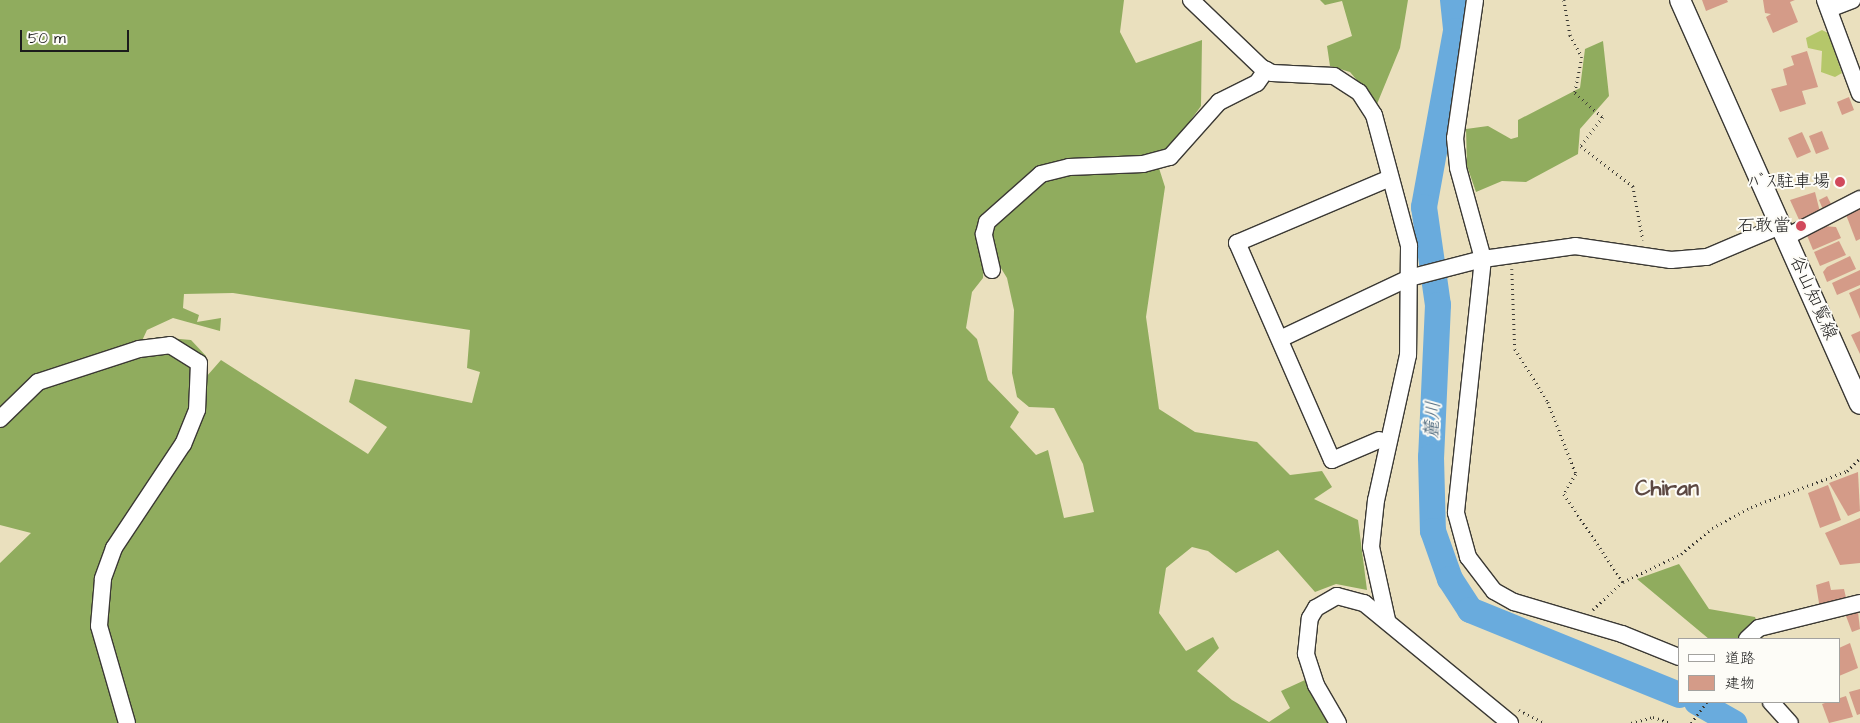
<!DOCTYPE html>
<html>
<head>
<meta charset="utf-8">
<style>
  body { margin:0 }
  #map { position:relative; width:1860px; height:723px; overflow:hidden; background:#eae0be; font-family:"Architects Daughter","Klee One",sans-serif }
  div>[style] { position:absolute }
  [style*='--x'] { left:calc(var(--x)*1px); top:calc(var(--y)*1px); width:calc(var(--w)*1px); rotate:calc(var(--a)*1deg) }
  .green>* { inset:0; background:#b5c76a }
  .forest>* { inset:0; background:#90ac5e }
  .river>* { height:26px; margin:-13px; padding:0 13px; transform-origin:13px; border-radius:13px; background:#69abdd }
  .building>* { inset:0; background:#d49b88 }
  .path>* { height:2.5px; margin-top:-1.25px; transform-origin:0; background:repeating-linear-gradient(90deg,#3b3934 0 1px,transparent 0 5px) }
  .roads { filter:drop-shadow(1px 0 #3b3934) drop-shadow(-1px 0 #3b3934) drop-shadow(0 1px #3b3934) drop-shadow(0 -1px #3b3934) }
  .minor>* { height:16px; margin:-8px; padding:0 8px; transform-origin:8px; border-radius:8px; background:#fff }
  .major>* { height:20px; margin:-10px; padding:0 10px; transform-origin:10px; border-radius:10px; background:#fff }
  .dots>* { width:14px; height:14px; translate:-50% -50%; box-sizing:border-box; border:2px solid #fdfcf7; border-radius:50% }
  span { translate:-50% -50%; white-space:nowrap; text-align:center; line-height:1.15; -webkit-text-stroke:4px #fdfcf7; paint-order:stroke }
  .poi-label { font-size:18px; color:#1c1c1c }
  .right { translate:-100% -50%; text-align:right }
  .street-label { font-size:18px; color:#1c1c1c }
  .water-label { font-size:19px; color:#3f5c73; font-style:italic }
  .district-label { font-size:22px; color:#5c4842; font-weight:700 }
  .legend { position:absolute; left:1678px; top:638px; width:162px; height:65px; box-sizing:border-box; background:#fdfcf7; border:1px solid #a3a29f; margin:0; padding:6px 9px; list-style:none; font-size:15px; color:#1c1c1c }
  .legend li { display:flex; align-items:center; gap:10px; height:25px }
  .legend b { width:25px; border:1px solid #a3a29f }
  .scale { position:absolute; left:20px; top:30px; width:109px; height:22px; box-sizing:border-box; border:2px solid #1c1c1c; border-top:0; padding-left:6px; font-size:15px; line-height:18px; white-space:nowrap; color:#1c1c1c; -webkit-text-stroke:4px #fdfcf7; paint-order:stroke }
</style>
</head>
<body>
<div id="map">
  <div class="green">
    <i style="clip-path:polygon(1822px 30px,1828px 33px,1842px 73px,1835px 77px,1821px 72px,1822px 51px,1808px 48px,1806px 38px)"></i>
  </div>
  <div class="forest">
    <i style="clip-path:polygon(evenodd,0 0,1124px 0,1120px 32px,1136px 63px,1202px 40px,1201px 106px,1158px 165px,1165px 187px,1146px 317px,1159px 409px,1195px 432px,1257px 442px,1290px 475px,1322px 471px,1332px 487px,1314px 499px,1358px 520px,1367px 590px,1336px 584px,1315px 592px,1278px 550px,1236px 573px,1208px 551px,1192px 547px,1166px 568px,1159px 613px,1186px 651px,1213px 637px,1219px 648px,1197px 671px,1232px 700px,1269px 722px,1290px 708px,1281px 691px,1305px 680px,1329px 723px,0 723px,0 563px,31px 533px,0 525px,0 0,985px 242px,1007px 278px,1014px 310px,1012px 373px,1017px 397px,1029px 407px,1054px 408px,1083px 464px,1094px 512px,1064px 518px,1048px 450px,1036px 455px,1010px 427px,1019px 412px,988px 380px,977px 339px,966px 328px,972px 292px,983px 278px,985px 242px,0 0,233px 293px,470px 330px,467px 368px,480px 372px,472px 403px,355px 379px,349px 402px,387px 427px,368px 454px,221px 360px,192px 393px,206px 356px,191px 340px,157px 337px,150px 341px,142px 358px,133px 360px,147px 330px,173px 318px,220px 331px,221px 318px,197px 322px,199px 315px,183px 308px,184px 294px,233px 293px)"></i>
    <i style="clip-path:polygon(1320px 0,1408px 0,1400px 48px,1377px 104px,1350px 72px,1330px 66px,1327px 46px,1352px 36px,1342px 1px,1325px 5px)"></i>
    <i style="clip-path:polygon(1603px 41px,1609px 96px,1580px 129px,1578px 154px,1526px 182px,1502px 181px,1476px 192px,1467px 166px,1466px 129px,1488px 126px,1511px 139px,1518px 137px,1518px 120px,1580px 88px,1585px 49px)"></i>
    <i style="clip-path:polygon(1679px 564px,1709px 609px,1755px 617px,1763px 639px,1709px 639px,1637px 579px)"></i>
  </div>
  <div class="river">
    <i style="--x:1453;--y:0;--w:31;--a:84"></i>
    <i style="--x:1456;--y:31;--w:179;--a:100.3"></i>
    <i style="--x:1424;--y:207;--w:99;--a:81.9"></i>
    <i style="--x:1438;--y:305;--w:152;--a:92.6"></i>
    <i style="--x:1431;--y:457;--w:74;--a:88.5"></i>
    <i style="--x:1433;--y:531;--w:51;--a:70.5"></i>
    <i style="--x:1450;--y:579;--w:37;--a:57"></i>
    <i style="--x:1470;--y:610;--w:226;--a:22.1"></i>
    <i style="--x:1697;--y:702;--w:43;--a:29.6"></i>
  </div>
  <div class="building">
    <i style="clip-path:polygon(1702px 0,1727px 0,1728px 2px,1706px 11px)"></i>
    <i style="clip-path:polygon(1763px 0,1795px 0,1790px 2px,1798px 22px,1773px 33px,1766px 17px,1771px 14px,1765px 13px)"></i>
    <i style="clip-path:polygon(1807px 51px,1818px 87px,1802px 91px,1806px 104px,1780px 112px,1771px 89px,1787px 85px,1783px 69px,1794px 65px,1791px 56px)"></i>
    <i style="clip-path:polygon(1849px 97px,1854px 110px,1842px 115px,1837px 102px)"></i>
    <i style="clip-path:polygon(1822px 131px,1829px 149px,1816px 154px,1809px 136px)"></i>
    <i style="clip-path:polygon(1802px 132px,1811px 152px,1797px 158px,1788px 138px)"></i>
    <i style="clip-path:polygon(1815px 192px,1820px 212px,1801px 224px,1790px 200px)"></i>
    <i style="clip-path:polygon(1827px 196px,1833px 208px,1824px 212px,1819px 200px)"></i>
    <i style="clip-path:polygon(1860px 205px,1860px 239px,1856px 241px,1845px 212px)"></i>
    <i style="clip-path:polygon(1823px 226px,1836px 227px,1841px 238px,1813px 250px,1806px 233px)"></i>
    <i style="clip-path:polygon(1839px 241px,1846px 255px,1820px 266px,1814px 252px)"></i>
    <i style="clip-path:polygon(1850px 256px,1856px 269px,1827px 282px,1823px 272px,1827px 267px)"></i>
    <i style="clip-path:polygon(1860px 270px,1860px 285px,1837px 295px,1832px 283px)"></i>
    <i style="clip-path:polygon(1860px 288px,1860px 319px,1849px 293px)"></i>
    <i style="clip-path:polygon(1860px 331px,1860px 354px,1851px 335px)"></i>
    <i style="clip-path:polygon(1858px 472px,1860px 511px,1848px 516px,1829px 483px)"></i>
    <i style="clip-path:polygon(1828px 485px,1841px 520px,1820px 528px,1808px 493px)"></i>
    <i style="clip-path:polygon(1860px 518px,1860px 563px,1840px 565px,1825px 533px)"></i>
    <i style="clip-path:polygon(1829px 581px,1831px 590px,1844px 589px,1847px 602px,1820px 609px,1816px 585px)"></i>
    <i style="clip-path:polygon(1858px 612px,1860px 629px,1852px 632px,1846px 616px)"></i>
    <i style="clip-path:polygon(1850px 643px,1858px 668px,1839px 676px,1839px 648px)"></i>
    <i style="clip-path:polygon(1860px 689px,1860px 714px,1857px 715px,1849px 692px)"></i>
    <i style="clip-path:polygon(1846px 696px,1853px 717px,1829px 723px,1822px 704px)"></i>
  </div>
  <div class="path">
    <i style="--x:1564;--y:0;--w:36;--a:80"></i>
    <i style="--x:1570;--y:35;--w:25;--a:61"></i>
    <i style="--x:1582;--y:57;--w:37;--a:101"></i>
    <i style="--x:1575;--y:93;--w:37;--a:41"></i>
    <i style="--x:1603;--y:117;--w:36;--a:127"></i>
    <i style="--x:1581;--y:146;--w:66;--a:37.6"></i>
    <i style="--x:1633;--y:186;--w:55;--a:79.5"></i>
    <i style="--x:1512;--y:269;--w:80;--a:87.9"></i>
    <i style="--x:1515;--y:349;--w:62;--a:58.1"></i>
    <i style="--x:1548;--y:402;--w:77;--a:68.7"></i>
    <i style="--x:1576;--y:474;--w:23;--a:121"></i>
    <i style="--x:1564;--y:494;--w:106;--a:56.2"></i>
    <i style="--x:1623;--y:582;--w:41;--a:137"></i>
    <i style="--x:1623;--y:582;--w:64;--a:-25.8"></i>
    <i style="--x:1681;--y:554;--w:40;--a:-40"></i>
    <i style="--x:1712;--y:528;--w:44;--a:-28.3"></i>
    <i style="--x:1751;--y:507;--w:103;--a:-20.6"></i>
    <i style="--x:1847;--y:471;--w:18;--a:-45"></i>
    <i style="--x:1519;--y:710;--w:29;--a:27"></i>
    <i style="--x:1631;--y:723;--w:23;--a:-15"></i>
    <i style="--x:1653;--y:717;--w:19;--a:18"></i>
    <i style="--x:1691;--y:723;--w:26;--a:-53"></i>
  </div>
  <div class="roads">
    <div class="minor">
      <i style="--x:1191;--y:0;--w:98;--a:43.8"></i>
      <i style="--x:1262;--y:68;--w:11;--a:27"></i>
      <i style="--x:1272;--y:73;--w:62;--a:2.8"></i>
      <i style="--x:1334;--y:76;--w:30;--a:33"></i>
      <i style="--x:1359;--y:92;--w:27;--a:57"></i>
      <i style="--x:1374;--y:115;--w:136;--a:75"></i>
      <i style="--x:1409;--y:246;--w:109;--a:90.5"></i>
      <i style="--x:1408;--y:355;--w:148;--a:102.4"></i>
      <i style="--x:1376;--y:500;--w:47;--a:96.1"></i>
      <i style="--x:1371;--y:547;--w:75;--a:77.6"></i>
      <i style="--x:1475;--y:0;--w:139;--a:98.2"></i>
      <i style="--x:1455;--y:138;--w:30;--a:84"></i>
      <i style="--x:1458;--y:168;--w:94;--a:74.6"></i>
      <i style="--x:1483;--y:259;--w:255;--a:96.1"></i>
      <i style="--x:1456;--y:513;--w:46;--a:74.7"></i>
      <i style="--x:1468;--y:557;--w:43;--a:52.6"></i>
      <i style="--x:1494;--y:591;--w:23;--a:29"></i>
      <i style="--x:1514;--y:602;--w:113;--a:16.5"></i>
      <i style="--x:1622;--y:634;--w:61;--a:22"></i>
      <i style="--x:1825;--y:0;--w:100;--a:69.6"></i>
      <i style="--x:1829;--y:9;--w:25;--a:-21"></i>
      <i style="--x:1786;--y:237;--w:83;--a:-27.2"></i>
      <i style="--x:992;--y:270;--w:37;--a:-103"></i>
      <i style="--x:984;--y:234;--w:12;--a:-76"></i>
      <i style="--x:987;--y:222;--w:72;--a:-41.6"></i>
      <i style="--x:1041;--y:174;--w:29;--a:-14"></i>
      <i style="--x:1069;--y:167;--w:74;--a:-2.3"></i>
      <i style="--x:1143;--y:164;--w:28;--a:-15"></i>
      <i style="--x:1170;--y:157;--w:74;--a:-48.3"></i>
      <i style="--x:1219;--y:102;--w:42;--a:-26.6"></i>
      <i style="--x:1257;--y:83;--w:16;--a:-55"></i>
      <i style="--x:1280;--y:339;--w:143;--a:-25.3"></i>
      <i style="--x:1409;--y:278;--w:76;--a:-14.4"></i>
      <i style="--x:1483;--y:259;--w:93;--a:-8"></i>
      <i style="--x:1575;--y:246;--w:97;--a:8.3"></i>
      <i style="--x:1671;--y:260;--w:36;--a:-5"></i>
      <i style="--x:1707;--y:257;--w:79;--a:-23"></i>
      <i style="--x:0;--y:419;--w:53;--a:-44.2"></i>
      <i style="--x:38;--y:382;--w:106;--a:-18.1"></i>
      <i style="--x:139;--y:349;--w:31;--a:-7"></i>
      <i style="--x:170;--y:345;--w:34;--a:32"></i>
      <i style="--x:199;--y:363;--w:47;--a:92.4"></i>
      <i style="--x:197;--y:410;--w:37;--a:112"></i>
      <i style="--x:183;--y:444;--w:125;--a:123.6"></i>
      <i style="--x:114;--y:548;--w:33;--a:110"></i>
      <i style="--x:103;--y:579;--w:47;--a:94.9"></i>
      <i style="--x:99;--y:626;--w:101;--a:73.9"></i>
      <i style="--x:1379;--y:440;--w:51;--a:156.9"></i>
      <i style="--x:1332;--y:460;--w:237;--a:-113.6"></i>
      <i style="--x:1237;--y:243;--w:166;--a:-23"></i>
      <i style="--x:1747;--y:639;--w:16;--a:-43"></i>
      <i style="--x:1759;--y:628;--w:104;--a:-13.9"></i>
      <i style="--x:1771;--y:702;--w:28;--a:48"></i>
      <i style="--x:1338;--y:723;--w:44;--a:-120.1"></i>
      <i style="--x:1316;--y:685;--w:33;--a:-108"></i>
      <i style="--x:1306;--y:654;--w:36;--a:-84"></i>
      <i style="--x:1310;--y:618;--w:12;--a:-59"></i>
      <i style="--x:1316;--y:608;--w:24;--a:-30"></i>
      <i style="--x:1337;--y:596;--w:28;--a:15"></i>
      <i style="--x:1364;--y:603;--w:189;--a:39.4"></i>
    </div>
    <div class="major">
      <i style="--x:1680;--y:0;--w:442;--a:66"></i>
    </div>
  </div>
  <div class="dots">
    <i style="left:1840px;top:182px;background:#d1495b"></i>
    <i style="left:1801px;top:226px;background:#d1495b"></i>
  </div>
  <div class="poi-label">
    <span class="right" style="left:1830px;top:182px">ﾊﾞｽ駐車場</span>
    <span class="right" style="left:1791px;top:226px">石敢當</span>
  </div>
  <div class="street-label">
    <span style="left:1813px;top:298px;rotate:66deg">谷山知覧線</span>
  </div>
  <div class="water-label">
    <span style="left:1433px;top:420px;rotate:-87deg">麓川</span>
  </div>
  <div class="district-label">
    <span style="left:1667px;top:489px">Chiran</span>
  </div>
  <ul class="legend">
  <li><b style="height:6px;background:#fff"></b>道路</li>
  <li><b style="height:14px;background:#d49b88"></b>建物</li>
  </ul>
  <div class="scale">50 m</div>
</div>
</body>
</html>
